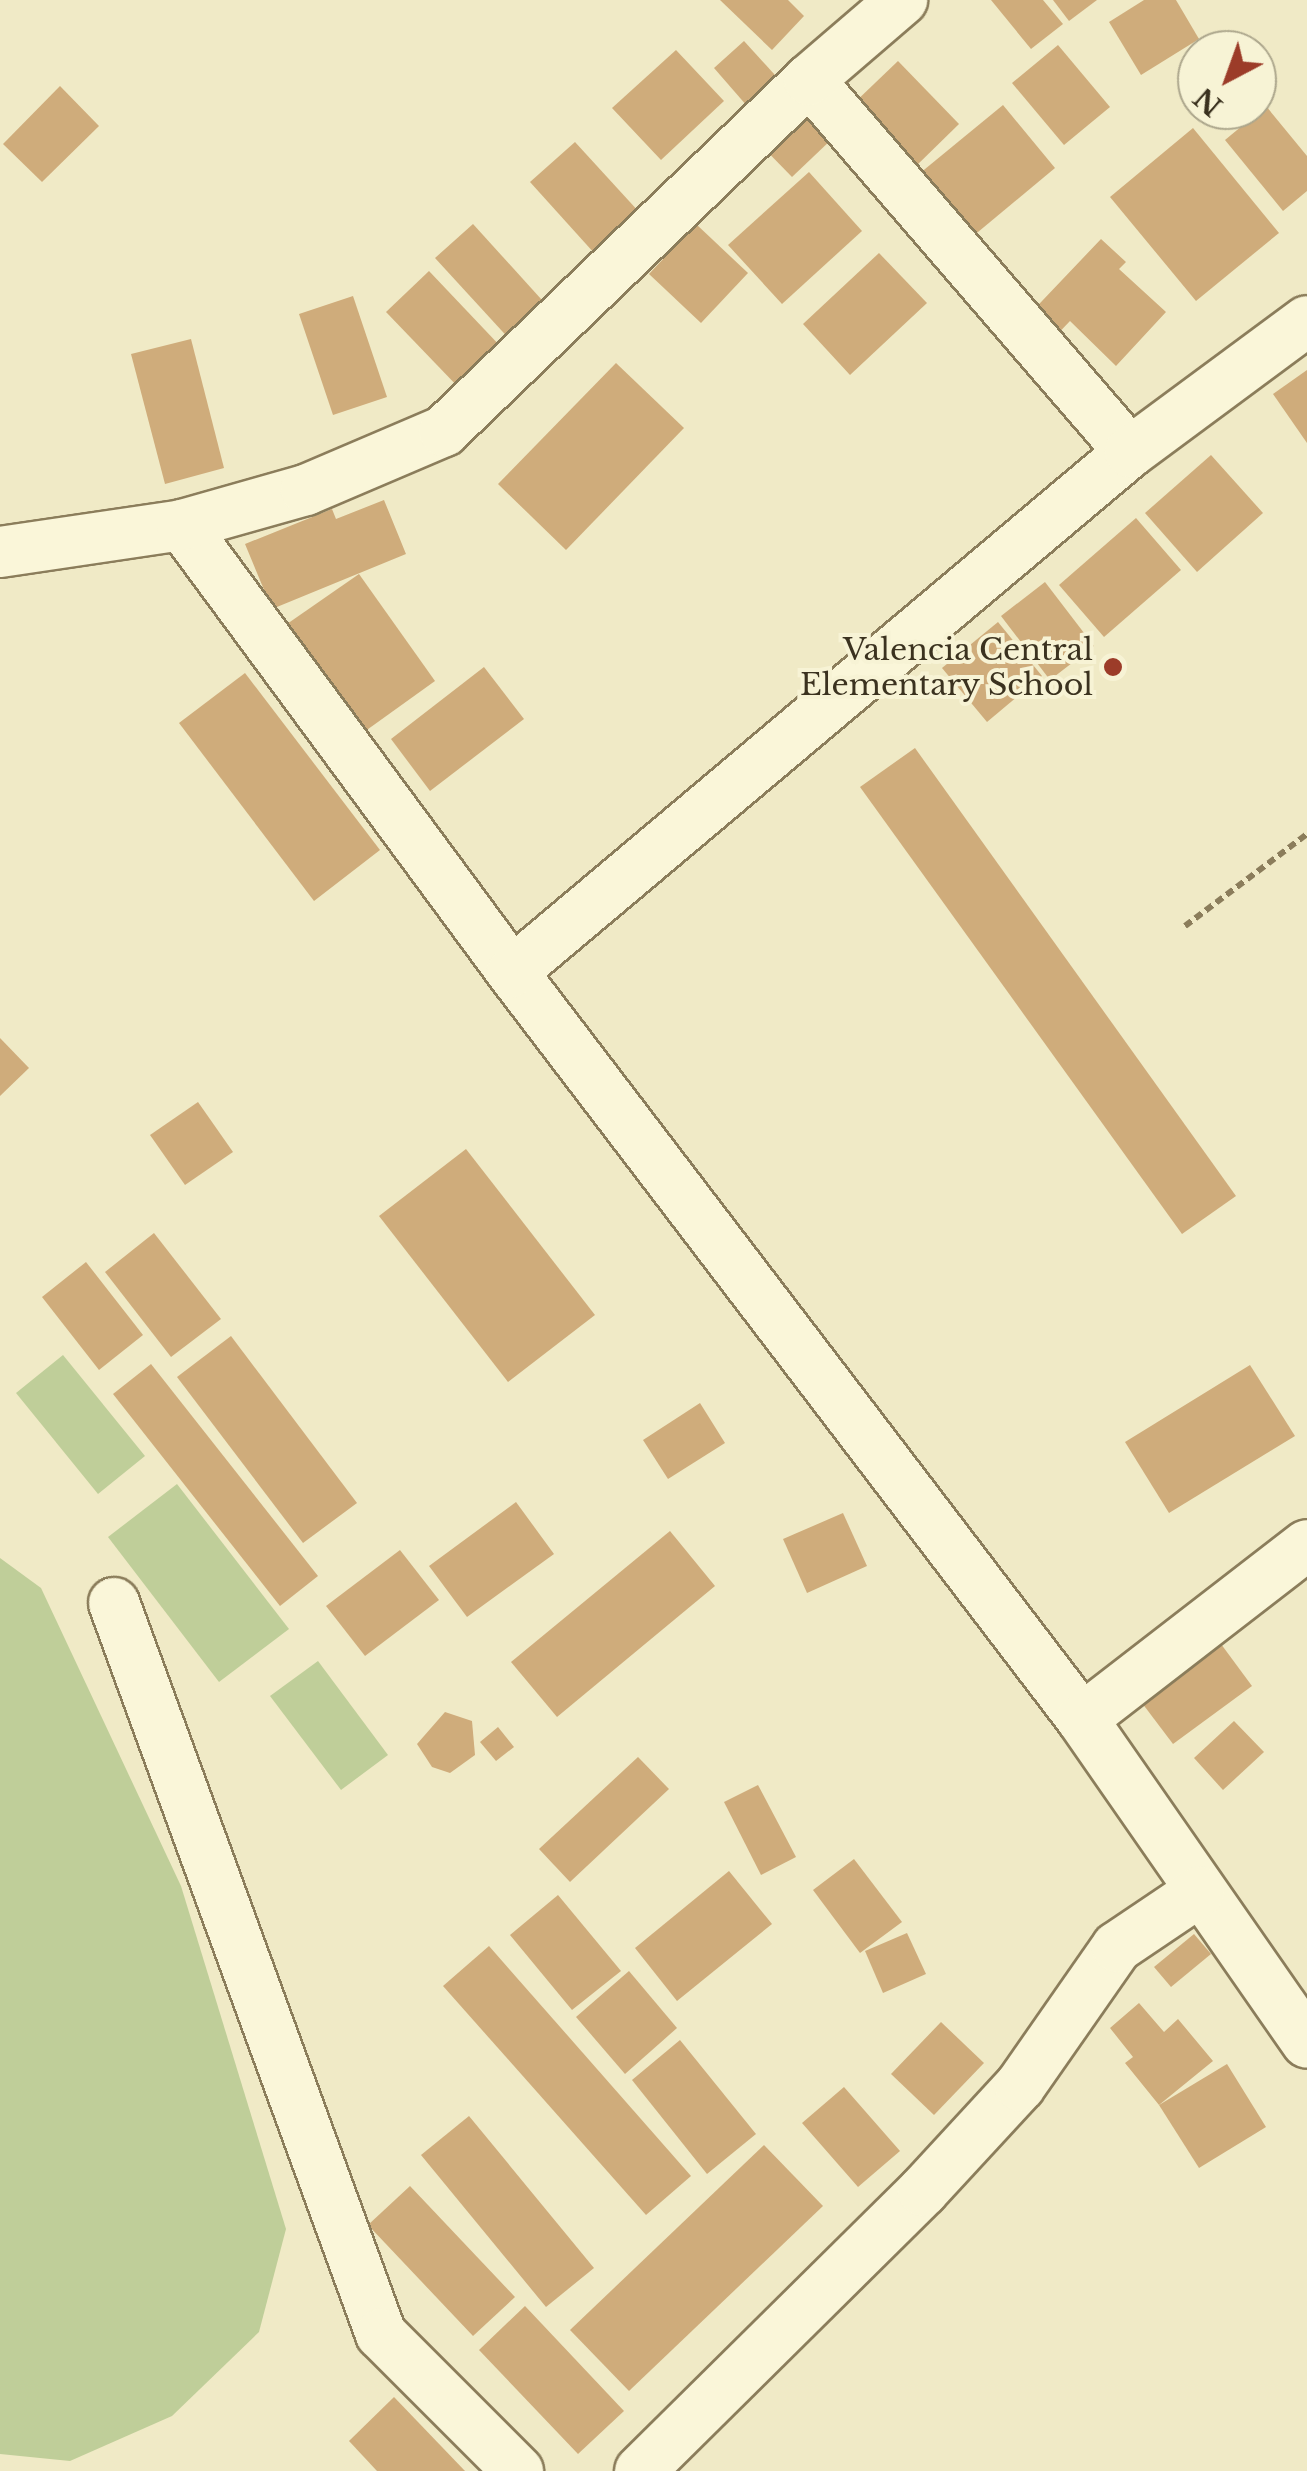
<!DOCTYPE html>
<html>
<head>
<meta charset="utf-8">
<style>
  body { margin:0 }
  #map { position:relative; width:1307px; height:2471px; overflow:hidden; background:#f0eac6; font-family:"Libre Baskerville",serif }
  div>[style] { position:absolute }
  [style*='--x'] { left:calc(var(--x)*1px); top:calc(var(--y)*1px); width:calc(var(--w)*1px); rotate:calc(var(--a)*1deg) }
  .green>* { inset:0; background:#bfce99 }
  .building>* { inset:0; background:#cfac7b }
  .path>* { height:6px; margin-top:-3px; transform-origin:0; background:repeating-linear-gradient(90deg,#8b7d5b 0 8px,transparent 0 13px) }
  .roads { filter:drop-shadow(2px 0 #8b7d5b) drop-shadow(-2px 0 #8b7d5b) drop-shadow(0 2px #8b7d5b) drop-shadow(0 -2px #8b7d5b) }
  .minor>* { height:50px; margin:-25px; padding:0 25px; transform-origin:25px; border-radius:25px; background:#faf6d9 }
  .dots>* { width:28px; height:28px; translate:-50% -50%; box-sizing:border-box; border:5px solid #f7f3d5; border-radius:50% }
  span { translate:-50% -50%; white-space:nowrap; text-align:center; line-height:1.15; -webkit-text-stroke:8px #f7f3d5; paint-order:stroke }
  .poi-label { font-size:30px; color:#3b321f }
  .right { translate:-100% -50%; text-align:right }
  .north { position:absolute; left:1177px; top:30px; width:100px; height:100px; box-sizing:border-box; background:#f7f3d5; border:2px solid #aca68c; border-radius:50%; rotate:221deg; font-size:28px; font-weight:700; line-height:40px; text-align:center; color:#3b321f }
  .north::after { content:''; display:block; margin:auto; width:35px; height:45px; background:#9c3c29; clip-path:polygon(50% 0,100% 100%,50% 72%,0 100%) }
</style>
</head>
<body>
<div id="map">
  <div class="green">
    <i style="clip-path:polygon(63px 1355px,145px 1456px,98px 1494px,16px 1393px)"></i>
    <i style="clip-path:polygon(177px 1484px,289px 1629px,219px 1682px,108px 1537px)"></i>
    <i style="clip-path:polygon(0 1558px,41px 1588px,181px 1886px,286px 2229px,259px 2332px,172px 2416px,70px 2461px,0 2454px)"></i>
    <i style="clip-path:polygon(318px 1661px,388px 1755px,341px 1790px,270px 1696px)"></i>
  </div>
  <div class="building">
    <i style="clip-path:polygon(720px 0,788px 0,804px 16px,772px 50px)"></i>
    <i style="clip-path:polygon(991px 0,1043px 0,1063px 24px,1031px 49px)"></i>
    <i style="clip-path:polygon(1053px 0,1097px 0,1069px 21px)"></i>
    <i style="clip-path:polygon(1144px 0,1176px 0,1199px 39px,1141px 75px,1109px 22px)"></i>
    <i style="clip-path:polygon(744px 41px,785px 86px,754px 114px,714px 68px)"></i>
    <i style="clip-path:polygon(1058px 45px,1110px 107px,1064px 145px,1012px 83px)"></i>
    <i style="clip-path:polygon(676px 50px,724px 101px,661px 160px,612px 108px)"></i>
    <i style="clip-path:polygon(898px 61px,959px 124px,913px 169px,851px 106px)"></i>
    <i style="clip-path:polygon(60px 86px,99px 126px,42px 182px,3px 144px)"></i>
    <i style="clip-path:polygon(798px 101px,833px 138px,792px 177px,757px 141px)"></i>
    <i style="clip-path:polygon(1003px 105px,1055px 168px,960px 247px,908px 183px)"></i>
    <i style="clip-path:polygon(1266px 106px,1307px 156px,1307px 191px,1283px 211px,1225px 140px)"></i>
    <i style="clip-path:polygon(1193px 128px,1279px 233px,1196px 301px,1110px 197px)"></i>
    <i style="clip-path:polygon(575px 142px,640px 213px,595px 254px,530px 182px)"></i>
    <i style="clip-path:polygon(809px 172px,862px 231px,782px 304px,728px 245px)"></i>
    <i style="clip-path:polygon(473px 224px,551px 310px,514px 344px,435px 258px)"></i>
    <i style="clip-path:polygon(696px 224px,748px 273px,701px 323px,649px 274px)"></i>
    <i style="clip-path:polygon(1101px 239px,1126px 262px,1119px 269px,1166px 312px,1116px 366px,1070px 321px,1048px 344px,1023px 321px)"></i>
    <i style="clip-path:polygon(879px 253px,927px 303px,850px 375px,803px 324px)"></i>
    <i style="clip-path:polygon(429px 271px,503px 349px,461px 390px,386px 312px)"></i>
    <i style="clip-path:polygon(353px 296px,387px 397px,333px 415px,299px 314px)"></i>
    <i style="clip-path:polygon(191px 339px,224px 468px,165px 484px,131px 354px)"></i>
    <i style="clip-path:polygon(616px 363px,684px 428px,566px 550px,498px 484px)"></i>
    <i style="clip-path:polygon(1307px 370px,1307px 443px,1273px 394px)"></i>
    <i style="clip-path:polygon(1211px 455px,1263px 513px,1197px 572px,1145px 513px)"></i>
    <i style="clip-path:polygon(384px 500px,406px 554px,272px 609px,245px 544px,332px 509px,336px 519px)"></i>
    <i style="clip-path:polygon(1136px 518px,1181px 570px,1104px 637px,1059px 585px)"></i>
    <i style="clip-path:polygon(359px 574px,435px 681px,364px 732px,287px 624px)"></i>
    <i style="clip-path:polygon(1045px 582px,1094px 646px,1050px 680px,1001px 616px)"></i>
    <i style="clip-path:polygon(998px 622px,1042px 676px,987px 722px,942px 668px)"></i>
    <i style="clip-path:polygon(484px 667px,524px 719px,430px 791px,391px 739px)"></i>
    <i style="clip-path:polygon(245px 673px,380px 850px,314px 901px,179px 723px)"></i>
    <i style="clip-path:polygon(915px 748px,1236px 1196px,1182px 1234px,860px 787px)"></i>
    <i style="clip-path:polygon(0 1038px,29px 1068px,0 1096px)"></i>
    <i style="clip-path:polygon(198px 1102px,233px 1152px,185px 1185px,150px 1135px)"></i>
    <i style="clip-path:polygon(466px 1149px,595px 1315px,508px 1382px,379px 1216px)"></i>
    <i style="clip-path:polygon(154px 1233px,221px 1319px,171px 1357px,105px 1272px)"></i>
    <i style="clip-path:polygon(86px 1262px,143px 1335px,99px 1370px,42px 1297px)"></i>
    <i style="clip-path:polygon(231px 1336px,357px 1503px,303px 1543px,177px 1377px)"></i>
    <i style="clip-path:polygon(151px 1364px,318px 1576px,280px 1606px,113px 1394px)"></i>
    <i style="clip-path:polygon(1250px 1365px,1295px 1436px,1169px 1513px,1125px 1442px)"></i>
    <i style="clip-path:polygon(700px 1403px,725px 1443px,668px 1479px,643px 1440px)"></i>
    <i style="clip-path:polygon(516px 1502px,554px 1554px,467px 1617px,429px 1566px)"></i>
    <i style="clip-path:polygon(843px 1513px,867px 1566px,807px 1593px,783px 1539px)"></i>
    <i style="clip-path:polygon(670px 1531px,715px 1586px,557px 1717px,511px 1662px)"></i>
    <i style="clip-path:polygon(400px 1550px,439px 1600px,365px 1656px,326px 1606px)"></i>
    <i style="clip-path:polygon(1221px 1644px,1252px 1686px,1173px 1744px,1142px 1703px)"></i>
    <i style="clip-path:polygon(445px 1712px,472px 1721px,475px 1755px,450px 1773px,432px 1767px,417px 1744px)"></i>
    <i style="clip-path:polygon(1234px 1721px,1264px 1752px,1223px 1790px,1194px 1758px)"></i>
    <i style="clip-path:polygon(498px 1727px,514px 1747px,496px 1761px,480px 1742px)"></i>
    <i style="clip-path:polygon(638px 1757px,669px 1789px,570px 1882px,539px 1849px)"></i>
    <i style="clip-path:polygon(758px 1785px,796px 1857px,761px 1875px,724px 1802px)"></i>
    <i style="clip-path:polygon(854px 1859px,902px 1922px,860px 1953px,813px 1890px)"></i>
    <i style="clip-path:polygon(729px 1871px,772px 1924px,677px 2001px,635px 1948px)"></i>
    <i style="clip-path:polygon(558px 1895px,621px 1971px,572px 2010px,510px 1935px)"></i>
    <i style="clip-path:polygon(907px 1933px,926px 1974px,883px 1993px,865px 1951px)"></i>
    <i style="clip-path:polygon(1194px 1934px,1211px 1954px,1171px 1987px,1154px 1967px)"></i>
    <i style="clip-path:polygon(489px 1946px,691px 2176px,646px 2215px,443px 1986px)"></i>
    <i style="clip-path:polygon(629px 1971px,677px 2028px,625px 2074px,576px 2017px)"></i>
    <i style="clip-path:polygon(1139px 2003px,1164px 2032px,1178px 2019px,1213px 2061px,1159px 2105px,1125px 2063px,1133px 2057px,1110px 2028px)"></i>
    <i style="clip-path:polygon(941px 2022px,984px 2063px,934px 2115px,891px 2074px)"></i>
    <i style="clip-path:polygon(680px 2040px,756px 2134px,707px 2174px,632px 2080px)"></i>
    <i style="clip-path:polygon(1227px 2064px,1266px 2127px,1199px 2168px,1159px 2105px)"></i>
    <i style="clip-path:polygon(844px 2087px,900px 2151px,858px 2187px,802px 2123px)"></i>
    <i style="clip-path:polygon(469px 2116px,594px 2268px,546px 2307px,421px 2155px)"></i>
    <i style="clip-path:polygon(764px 2145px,823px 2206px,629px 2391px,570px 2330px)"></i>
    <i style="clip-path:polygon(410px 2186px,515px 2297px,473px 2336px,368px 2225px)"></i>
    <i style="clip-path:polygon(525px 2306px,624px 2411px,578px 2454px,479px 2350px)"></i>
    <i style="clip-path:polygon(394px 2397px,465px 2471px,377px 2471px,349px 2441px)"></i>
  </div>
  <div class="path">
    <i style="--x:1185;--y:926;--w:153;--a:-37"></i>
  </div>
  <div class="roads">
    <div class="minor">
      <i style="--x:809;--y:80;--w:491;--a:49.2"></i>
      <i style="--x:182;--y:525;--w:556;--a:53.56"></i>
      <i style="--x:512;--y:972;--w:940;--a:52.65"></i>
      <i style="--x:1082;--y:1719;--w:394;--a:55.2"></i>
      <i style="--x:0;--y:552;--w:184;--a:-8.4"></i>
      <i style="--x:182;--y:525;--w:129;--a:-15.8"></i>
      <i style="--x:306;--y:490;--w:150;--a:-23.1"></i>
      <i style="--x:444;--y:431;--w:506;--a:-43.88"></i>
      <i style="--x:809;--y:80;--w:123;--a:-40.7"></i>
      <i style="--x:512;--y:972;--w:808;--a:-40.08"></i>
      <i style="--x:1130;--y:452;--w:220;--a:-36.5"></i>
      <i style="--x:114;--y:1603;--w:778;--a:69.94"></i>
      <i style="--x:381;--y:2334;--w:194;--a:45"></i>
      <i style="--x:1082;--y:1719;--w:284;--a:-37.7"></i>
      <i style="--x:640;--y:2471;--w:398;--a:-44.7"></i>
      <i style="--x:923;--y:2191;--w:143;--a:-47.3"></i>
      <i style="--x:1020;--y:2086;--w:169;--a:-55.1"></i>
      <i style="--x:1117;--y:1947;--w:99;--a:-33.9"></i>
    </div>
  </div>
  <div class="dots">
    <i style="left:1113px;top:667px;background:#9c3c29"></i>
  </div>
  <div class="poi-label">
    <span class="right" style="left:1093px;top:667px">Valencia Central<br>Elementary School</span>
  </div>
  <div class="north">N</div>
</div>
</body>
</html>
